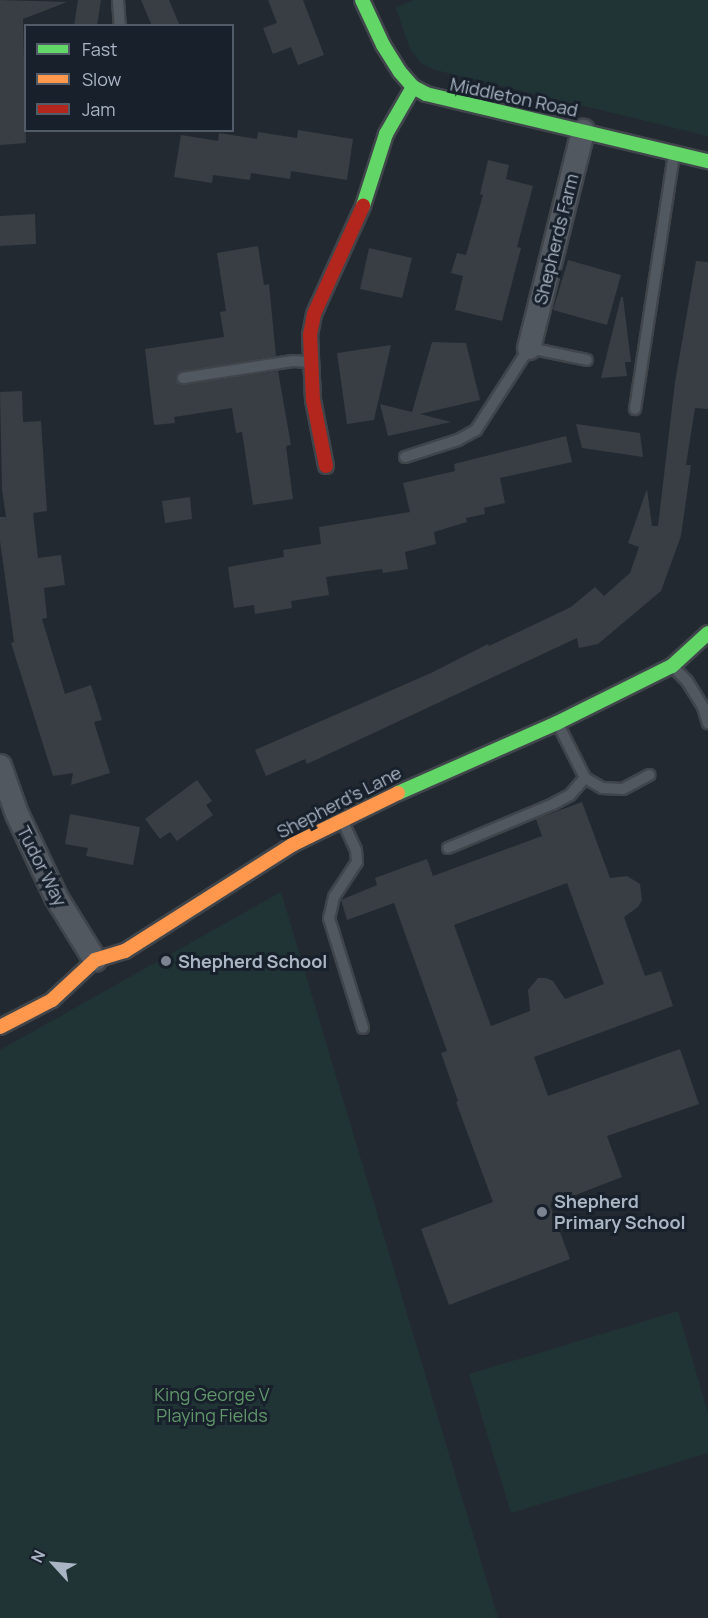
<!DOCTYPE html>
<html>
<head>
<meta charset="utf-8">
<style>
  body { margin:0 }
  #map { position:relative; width:708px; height:1618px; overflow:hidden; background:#232930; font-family:Manrope,sans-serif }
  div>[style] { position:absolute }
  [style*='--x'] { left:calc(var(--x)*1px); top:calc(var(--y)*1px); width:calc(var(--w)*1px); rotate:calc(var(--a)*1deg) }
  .green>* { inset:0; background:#203436 }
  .building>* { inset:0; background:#383e44 }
  .roads { filter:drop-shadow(2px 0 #40454b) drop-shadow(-2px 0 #40454b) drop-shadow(0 2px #40454b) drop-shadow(0 -2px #40454b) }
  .lane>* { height:10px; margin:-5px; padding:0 5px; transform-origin:5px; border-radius:5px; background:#525860 }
  .street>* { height:22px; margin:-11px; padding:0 11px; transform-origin:11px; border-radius:11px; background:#525860 }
  .fast>* { height:14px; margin:-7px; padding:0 7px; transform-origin:7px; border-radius:7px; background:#63d668 }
  .slow>* { height:14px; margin:-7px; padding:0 7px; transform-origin:7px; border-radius:7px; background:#ff974d }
  .jam>* { height:14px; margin:-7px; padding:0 7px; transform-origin:7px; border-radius:7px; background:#b3261e }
  .dots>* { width:16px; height:16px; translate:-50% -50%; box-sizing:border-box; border:3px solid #17202b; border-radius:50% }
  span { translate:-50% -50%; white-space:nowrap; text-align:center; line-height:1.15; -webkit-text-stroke:6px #17202b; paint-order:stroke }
  .street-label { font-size:18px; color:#aab5c4 }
  .poi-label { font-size:18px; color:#aab5c4; font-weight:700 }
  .left { translate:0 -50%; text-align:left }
  .park-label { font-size:18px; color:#61966b }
  .legend { position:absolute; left:24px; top:24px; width:210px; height:108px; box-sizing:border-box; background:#17202b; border:2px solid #525c68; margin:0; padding:8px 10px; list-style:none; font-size:18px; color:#aab5c4 }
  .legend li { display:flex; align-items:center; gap:12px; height:30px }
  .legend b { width:30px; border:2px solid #525c68 }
  .north { position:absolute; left:24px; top:1534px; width:60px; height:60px; -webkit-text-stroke:4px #17202b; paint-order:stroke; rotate:296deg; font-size:16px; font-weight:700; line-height:24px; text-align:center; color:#aab5c4 }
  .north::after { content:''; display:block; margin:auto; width:21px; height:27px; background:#aab5c4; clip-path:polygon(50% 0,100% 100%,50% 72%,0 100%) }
</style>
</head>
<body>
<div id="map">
  <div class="green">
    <i style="clip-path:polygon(413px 0,708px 0,708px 136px,435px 70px,421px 63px,410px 49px,396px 8px)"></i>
    <i style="clip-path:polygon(281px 892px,498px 1618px,0 1618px,0 1050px)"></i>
    <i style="clip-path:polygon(678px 1311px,708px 1413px,708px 1453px,511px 1513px,469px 1374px)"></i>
  </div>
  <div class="building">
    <i style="clip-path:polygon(0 0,67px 2px,23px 19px,26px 143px,0 145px)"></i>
    <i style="clip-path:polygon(78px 0,101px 0,97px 26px,74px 26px)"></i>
    <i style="clip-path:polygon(141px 0,169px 0,180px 26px,152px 26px)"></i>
    <i style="clip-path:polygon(268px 0,303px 0,324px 55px,298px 65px,291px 47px,273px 54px,263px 28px,277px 23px)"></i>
    <i style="clip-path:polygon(298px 130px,353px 139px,347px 180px,291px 171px,290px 179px,251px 173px,250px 180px,213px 175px,212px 183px,174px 177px,181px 135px,218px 141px,219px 133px,257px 139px,258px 132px,297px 138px)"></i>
    <i style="clip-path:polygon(488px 160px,509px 165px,506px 179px,533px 186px,517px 247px,521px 248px,502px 321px,455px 310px,463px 276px,451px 273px,457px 253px,466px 255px,483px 195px,480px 194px)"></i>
    <i style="clip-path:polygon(35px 214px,36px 244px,0 246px,0 216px)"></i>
    <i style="clip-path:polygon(258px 246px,264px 285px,269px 284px,276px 356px,182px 371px,176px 379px,178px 383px,184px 385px,278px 371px,291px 445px,286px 446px,293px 499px,253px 505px,242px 432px,236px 433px,232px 408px,174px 417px,175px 423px,154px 425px,145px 349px,224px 337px,220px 312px,226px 311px,217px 253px)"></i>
    <i style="clip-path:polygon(369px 248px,412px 258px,402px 298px,360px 289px)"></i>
    <i style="clip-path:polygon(568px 260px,621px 275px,607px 325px,553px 310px)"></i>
    <i style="clip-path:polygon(696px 261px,708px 262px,708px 409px,695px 408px,686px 465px,691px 465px,681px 536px,661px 591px,598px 644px,579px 648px,577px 638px,335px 751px,307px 764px,305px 759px,266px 776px,255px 750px,431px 673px,488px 644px,489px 646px,571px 607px,595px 587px,604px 596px,630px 573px,639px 547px,628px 543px,647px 489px,652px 526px,658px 526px,675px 382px)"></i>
    <i style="clip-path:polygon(621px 297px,623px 297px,631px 362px,625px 362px,627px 376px,601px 378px)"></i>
    <i style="clip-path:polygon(432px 342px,466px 343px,480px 400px,420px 414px,451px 422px,388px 436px,380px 404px,412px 412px)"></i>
    <i style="clip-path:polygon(391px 345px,374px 420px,347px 424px,337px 353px)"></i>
    <i style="clip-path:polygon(22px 391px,23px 422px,41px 421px,47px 511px,33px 513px,38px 558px,61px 555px,65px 585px,44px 588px,47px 618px,42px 619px,65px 694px,91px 685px,102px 720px,94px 722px,110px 773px,71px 785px,73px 773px,53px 776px,11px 643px,14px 642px,0 541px,0 517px,6px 517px,2px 490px,0 392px)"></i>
    <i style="clip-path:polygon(576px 424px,640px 433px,643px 457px,582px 448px)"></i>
    <i style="clip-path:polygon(566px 436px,572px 462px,500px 478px,505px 503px,484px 508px,485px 514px,466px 518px,467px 522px,434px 532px,436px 544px,405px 552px,408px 569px,383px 573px,382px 569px,326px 577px,329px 595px,291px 601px,292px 608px,255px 614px,254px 605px,234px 608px,228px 567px,284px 557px,283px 550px,321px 544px,319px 527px,410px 512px,403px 483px,455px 471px,454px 464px)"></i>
    <i style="clip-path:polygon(190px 497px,192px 519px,165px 523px,162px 501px)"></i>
    <i style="clip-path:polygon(197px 780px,212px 801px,206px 805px,213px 815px,177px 841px,170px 832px,160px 839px,145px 819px)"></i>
    <i style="clip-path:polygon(evenodd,582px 802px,610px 878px,627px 876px,640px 884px,642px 900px,638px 907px,624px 917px,645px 976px,661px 971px,673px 1006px,534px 1057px,548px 1096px,680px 1049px,699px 1104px,607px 1136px,622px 1177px,550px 1205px,570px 1259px,449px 1305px,421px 1229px,493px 1202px,456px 1102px,458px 1101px,441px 1053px,447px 1051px,394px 903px,347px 920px,341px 900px,377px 885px,375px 878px,427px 859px,433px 876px,542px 836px,536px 819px,582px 802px,567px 883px,604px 984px,565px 999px,553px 981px,546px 978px,538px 978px,528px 990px,530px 1011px,491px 1026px,454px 925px,567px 883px)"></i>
    <i style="clip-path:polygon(70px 814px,140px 827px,133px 865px,86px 856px,88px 848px,65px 844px)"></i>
  </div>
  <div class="roads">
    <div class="lane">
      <i style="--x:118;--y:0;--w:26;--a:86"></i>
      <i style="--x:183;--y:378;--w:111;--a:-8.8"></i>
      <i style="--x:293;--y:361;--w:17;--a:3"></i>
      <i style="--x:635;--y:409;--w:257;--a:-81.3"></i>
      <i style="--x:405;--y:457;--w:56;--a:-17.8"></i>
      <i style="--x:458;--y:440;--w:21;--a:-29"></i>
      <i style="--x:476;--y:430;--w:98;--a:-57.1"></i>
      <i style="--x:529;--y:348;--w:59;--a:11.7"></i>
      <i style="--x:674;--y:668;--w:18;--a:45"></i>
      <i style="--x:687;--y:681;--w:31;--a:58"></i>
      <i style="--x:703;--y:707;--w:17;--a:73"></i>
      <i style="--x:559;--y:726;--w:58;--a:63.4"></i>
      <i style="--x:585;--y:778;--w:20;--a:30"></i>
      <i style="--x:602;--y:788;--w:21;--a:3"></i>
      <i style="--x:623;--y:789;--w:30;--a:-28"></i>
      <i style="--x:343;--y:822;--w:31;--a:65"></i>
      <i style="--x:356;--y:850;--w:12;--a:85"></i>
      <i style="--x:357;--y:862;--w:42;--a:123.3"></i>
      <i style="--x:334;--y:897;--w:22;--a:103"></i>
      <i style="--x:329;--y:918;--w:115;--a:72.8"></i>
      <i style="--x:448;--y:848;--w:114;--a:-22.7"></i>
      <i style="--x:553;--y:804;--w:19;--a:-28"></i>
      <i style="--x:570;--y:795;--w:23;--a:-49"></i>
    </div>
    <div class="street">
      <i style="--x:529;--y:348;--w:224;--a:-76"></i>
      <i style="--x:0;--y:766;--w:51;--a:70.5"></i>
      <i style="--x:17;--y:814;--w:92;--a:64.8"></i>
      <i style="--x:56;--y:897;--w:74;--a:58.2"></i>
    </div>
    <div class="fast">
      <i style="--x:362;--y:0;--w:50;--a:65"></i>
      <i style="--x:383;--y:45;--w:32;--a:58"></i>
      <i style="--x:400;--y:72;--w:20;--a:49"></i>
      <i style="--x:413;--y:87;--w:15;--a:28"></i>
      <i style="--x:426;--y:94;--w:290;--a:13.4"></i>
      <i style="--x:363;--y:206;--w:76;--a:-72.3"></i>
      <i style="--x:386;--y:134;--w:54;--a:-60.1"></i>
      <i style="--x:398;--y:793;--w:174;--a:-23.8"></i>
      <i style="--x:557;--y:723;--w:128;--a:-26.4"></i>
      <i style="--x:672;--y:666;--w:49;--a:-42.5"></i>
    </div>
    <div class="slow">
      <i style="--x:0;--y:1027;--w:59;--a:-27.4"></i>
      <i style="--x:52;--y:1000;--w:59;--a:-42.9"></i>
      <i style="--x:95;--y:960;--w:31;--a:-17"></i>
      <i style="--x:125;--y:951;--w:198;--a:-32.4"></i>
      <i style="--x:292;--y:845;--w:118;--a:-26.1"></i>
    </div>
    <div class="jam">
      <i style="--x:326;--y:466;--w:67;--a:-101.1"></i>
      <i style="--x:313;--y:400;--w:65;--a:-92.6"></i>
      <i style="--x:310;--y:335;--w:21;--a:-79"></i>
      <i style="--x:314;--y:314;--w:119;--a:-65.6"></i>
    </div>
  </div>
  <div class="dots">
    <i style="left:166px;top:961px;background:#7b8490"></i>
    <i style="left:542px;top:1212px;background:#7b8490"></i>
  </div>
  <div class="street-label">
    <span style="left:514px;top:97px;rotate:12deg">Middleton Road</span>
    <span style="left:556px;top:239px;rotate:-76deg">Shepherds Farm</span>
    <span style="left:339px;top:802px;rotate:-27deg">Shepherd's Lane</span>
    <span style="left:42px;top:866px;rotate:63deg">Tudor Way</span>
  </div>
  <div class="poi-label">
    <span class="left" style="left:178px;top:961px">Shepherd School</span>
    <span class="left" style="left:554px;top:1212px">Shepherd<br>Primary School</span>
  </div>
  <div class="park-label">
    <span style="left:212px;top:1405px">King George V<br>Playing Fields</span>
  </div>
  <ul class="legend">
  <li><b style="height:8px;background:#63d668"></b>Fast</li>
  <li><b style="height:8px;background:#ff974d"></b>Slow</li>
  <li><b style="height:8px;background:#b3261e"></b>Jam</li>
  </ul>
  <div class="north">N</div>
</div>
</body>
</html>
